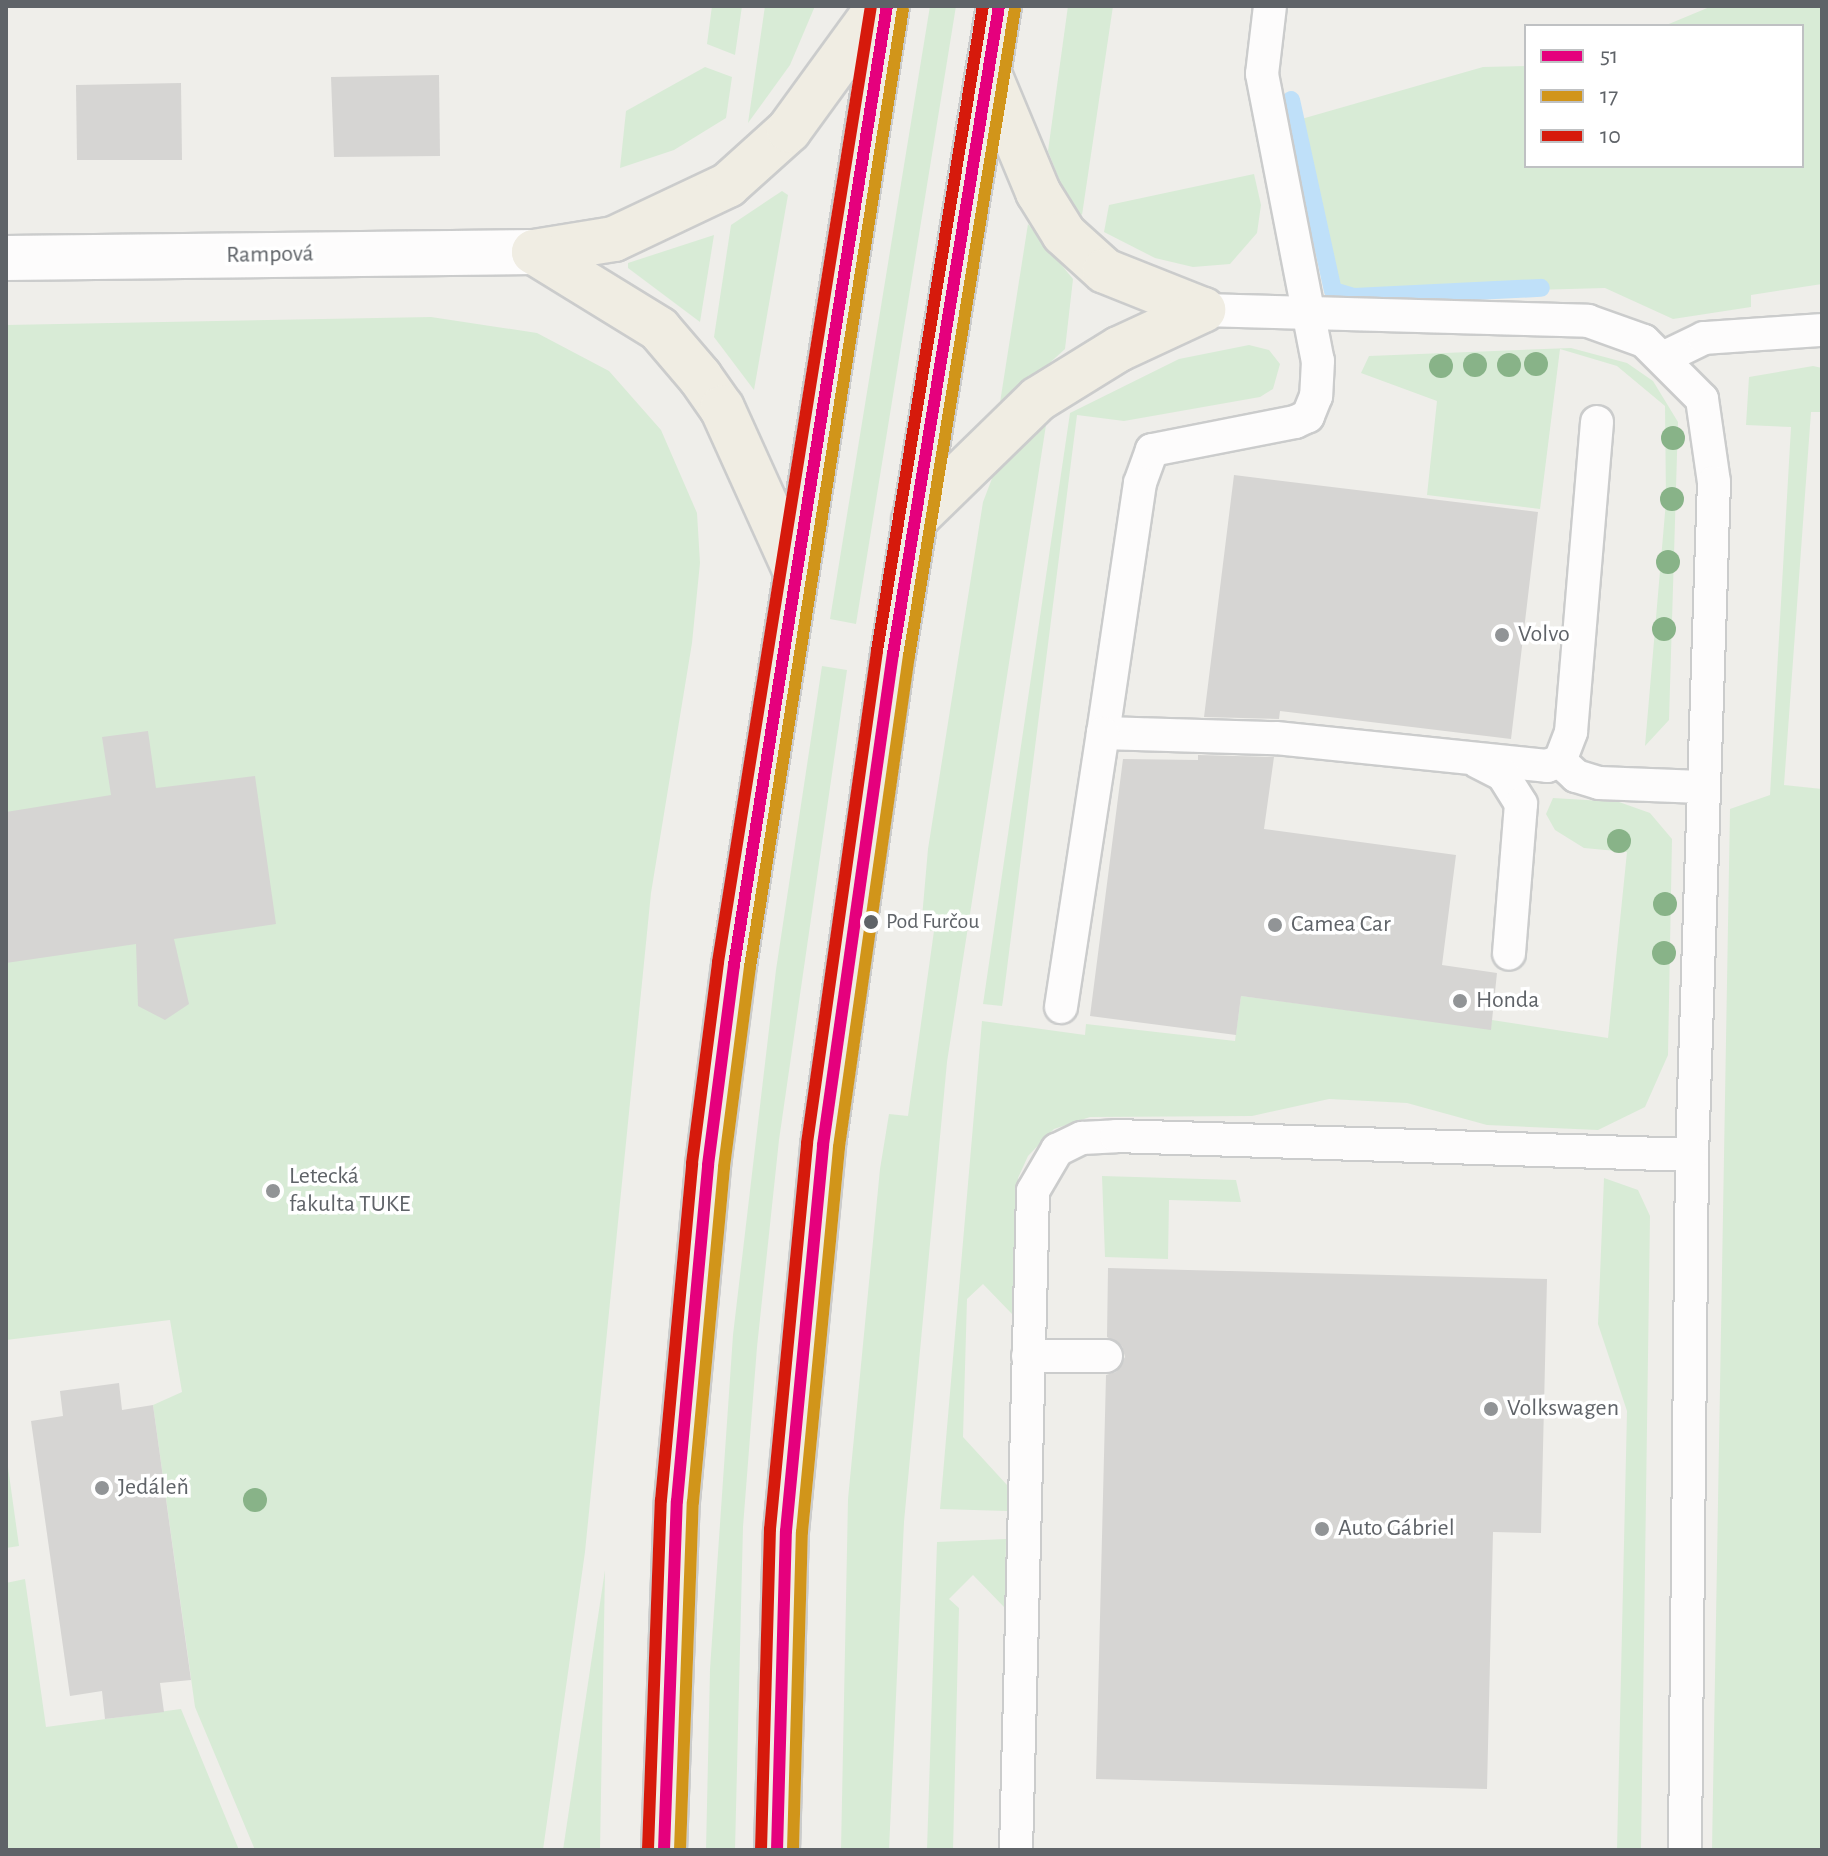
<!DOCTYPE html>
<html>
<head>
<meta charset="utf-8">
<style>
  body { margin:0 }
  #map { position:relative; width:1828px; height:1856px; overflow:hidden; background:#efeeea; font-family:"Alegreya Sans",sans-serif }
  div>[style] { position:absolute }
  [style*='--x'] { left:calc(var(--x)*1px); top:calc(var(--y)*1px); width:calc(var(--w)*1px); rotate:calc(var(--a)*1deg) }
  .green>* { inset:0; background:#d8ebd6 }
  .stream>* { height:18px; margin:-9px; padding:0 9px; transform-origin:9px; border-radius:9px; background:#bfe0f9 }
  .building>* { inset:0; background:#d6d5d3 }
  .roads { filter:drop-shadow(2px 0 #cbcccc) drop-shadow(-2px 0 #cbcccc) drop-shadow(0 2px #cbcccc) drop-shadow(0 -2px #cbcccc) }
  .lane>* { height:32px; margin:-16px; padding:0 16px; transform-origin:16px; border-radius:16px; background:#fdfcfc }
  .street>* { height:44px; margin:-22px; padding:0 22px; transform-origin:22px; border-radius:22px; background:#fdfcfc }
  .highway>* { height:44px; margin:-22px; padding:0 22px; transform-origin:22px; border-radius:22px; background:#f0ede3 }
  .bus-1>* { height:12px; margin:-6px; padding:0 6px; transform-origin:6px; border-radius:6px; background:#e5007d }
  .bus-2>* { height:12px; margin:-6px; padding:0 6px; transform-origin:6px; border-radius:6px; background:#d1951a }
  .bus-3>* { height:12px; margin:-6px; padding:0 6px; transform-origin:6px; border-radius:6px; background:#d61a0c }
  .trees>* { width:24px; height:24px; margin:-12px; border-radius:50%; background:#88b388 }
  .dots>* { width:22px; height:22px; translate:-50% -50%; box-sizing:border-box; border:4px solid #fff; border-radius:50% }
  span { translate:-50% -50%; white-space:nowrap; text-align:center; line-height:1.15; -webkit-text-stroke:7px #fff; paint-order:stroke }
  .bus-label { font-size:22px; color:#5f6368 }
  .left { translate:0 -50%; text-align:left }
  .street-label { font-size:24px; color:#5f6368 }
  .poi-label { font-size:24px; color:#5f6368 }
  .frame { position:absolute; inset:0; border:8px solid #5f6368; pointer-events:none }
  .legend { position:absolute; left:1524px; top:24px; width:280px; height:144px; box-sizing:border-box; background:#fff; border:2px solid #bfc1c3; margin:0; padding:10px 14px; list-style:none; font-size:24px; color:#5f6368 }
  .legend li { display:flex; align-items:center; gap:16px; height:40px }
  .legend b { width:40px; border:2px solid #bfc1c3 }
</style>
</head>
<body>
<div id="map">
  <div class="green">
    <i style="clip-path:polygon(712px 6px,742px 6px,735px 55px,707px 44px)"></i>
    <i style="clip-path:polygon(765px 6px,815px 6px,790px 65px,748px 123px)"></i>
    <i style="clip-path:polygon(930px 6px,956px 6px,856px 624px,830px 619px)"></i>
    <i style="clip-path:polygon(1068px 6px,1113px 6px,1082px 215px,1069px 205px,1048px 151px)"></i>
    <i style="clip-path:polygon(1712px 6px,1822px 6px,1822px 284px,1751px 295px,1751px 307px,1673px 319px,1605px 288px,1352px 295px,1335px 286px,1298px 120px,1483px 67px,1526px 66px,1526px 166px,1802px 166px,1802px 26px,1664px 26px)"></i>
    <i style="clip-path:polygon(705px 67px,732px 77px,726px 118px,674px 150px,620px 168px,626px 111px)"></i>
    <i style="clip-path:polygon(1254px 174px,1261px 205px,1257px 233px,1230px 264px,1193px 267px,1155px 258px,1104px 232px,1109px 205px)"></i>
    <i style="clip-path:polygon(782px 191px,788px 195px,754px 390px,714px 337px,731px 225px)"></i>
    <i style="clip-path:polygon(1028px 224px,1073px 279px,1065px 349px,999px 409px)"></i>
    <i style="clip-path:polygon(714px 235px,700px 322px,628px 268px,628px 263px)"></i>
    <i style="clip-path:polygon(431px 317px,537px 333px,609px 371px,661px 430px,697px 513px,700px 563px,692px 643px,651px 893px,585px 1552px,543px 1850px,255px 1850px,195px 1707px,153px 1405px,182px 1392px,170px 1320px,6px 1340px,6px 325px)"></i>
    <i style="clip-path:polygon(1249px 345px,1269px 350px,1280px 364px,1273px 389px,1260px 397px,1124px 421px,1077px 415px,1003px 1000px,1002px 1006px,983px 1004px,1070px 413px,1179px 359px)"></i>
    <i style="clip-path:polygon(1571px 348px,1627px 363px,1653px 381px,1678px 422px,1669px 720px,1645px 746px,1666px 501px,1665px 406px,1617px 366px,1560px 349px,1540px 509px,1427px 495px,1437px 401px,1361px 373px,1369px 356px)"></i>
    <i style="clip-path:polygon(1813px 366px,1822px 368px,1822px 412px,1811px 412px,1784px 785px,1822px 789px,1822px 1850px,1712px 1850px,1730px 809px,1770px 795px,1791px 427px,1746px 425px,1749px 377px)"></i>
    <i style="clip-path:polygon(1046px 425px,947px 1062px,904px 1522px,889px 1850px,841px 1850px,848px 1499px,880px 1169px,889px 1114px,908px 1116px,934px 931px,921px 929px,928px 849px,983px 502px,996px 468px)"></i>
    <i style="clip-path:polygon(822px 666px,847px 670px,779px 1140px,757px 1347px,743px 1527px,735px 1850px,706px 1850px,710px 1669px,733px 1335px,776px 970px)"></i>
    <i style="clip-path:polygon(1553px 798px,1619px 802px,1650px 813px,1672px 839px,1668px 1055px,1645px 1107px,1598px 1130px,1487px 1125px,1407px 1103px,1329px 1099px,1252px 1116px,1090px 1117px,1054px 1129px,1028px 1156px,1018px 1178px,1012px 1314px,983px 1284px,967px 1299px,963px 1437px,1007px 1485px,1007px 1511px,940px 1509px,982px 1021px,1085px 1035px,1086px 1024px,1235px 1041px,1241px 996px,1490px 1029px,1492px 1020px,1608px 1038px,1627px 852px,1584px 848px,1555px 830px,1546px 814px)"></i>
    <i style="clip-path:polygon(1102px 1176px,1236px 1180px,1241px 1202px,1169px 1200px,1168px 1259px,1105px 1257px)"></i>
    <i style="clip-path:polygon(1604px 1178px,1638px 1190px,1650px 1216px,1641px 1850px,1617px 1850px,1627px 1411px,1598px 1324px)"></i>
    <i style="clip-path:polygon(6px 1453px,19px 1546px,6px 1548px)"></i>
    <i style="clip-path:polygon(1006px 1539px,1005px 1608px,973px 1575px,949px 1599px,959px 1608px,953px 1850px,927px 1850px,937px 1542px)"></i>
    <i style="clip-path:polygon(605px 1570px,600px 1850px,563px 1850px)"></i>
    <i style="clip-path:polygon(25px 1579px,46px 1727px,181px 1709px,239px 1850px,6px 1850px,6px 1583px)"></i>
  </div>
  <div class="stream">
    <i style="--x:1291;--y:100;--w:196;--a:77.6"></i>
    <i style="--x:1334;--y:291;--w:21;--a:17"></i>
    <i style="--x:1354;--y:297;--w:187;--a:-2.8"></i>
  </div>
  <div class="building">
    <i style="clip-path:polygon(439px 75px,440px 156px,334px 157px,331px 77px)"></i>
    <i style="clip-path:polygon(181px 83px,182px 160px,77px 160px,76px 85px)"></i>
    <i style="clip-path:polygon(1234px 475px,1538px 512px,1511px 739px,1280px 711px,1279px 719px,1204px 717px)"></i>
    <i style="clip-path:polygon(148px 731px,156px 788px,255px 776px,276px 924px,174px 939px,189px 1004px,165px 1020px,138px 1006px,136px 944px,6px 963px,6px 812px,111px 795px,102px 737px)"></i>
    <i style="clip-path:polygon(1198px 755px,1274px 757px,1264px 829px,1456px 855px,1442px 965px,1497px 973px,1491px 1030px,1241px 996px,1236px 1035px,1090px 1016px,1123px 759px,1198px 760px)"></i>
    <i style="clip-path:polygon(1108px 1268px,1547px 1279px,1541px 1533px,1493px 1532px,1487px 1789px,1096px 1779px,1106px 1375px,1116px 1372px,1125px 1357px,1122px 1346px,1107px 1337px)"></i>
    <i style="clip-path:polygon(119px 1383px,122px 1410px,153px 1405px,191px 1680px,160px 1683px,164px 1712px,105px 1719px,102px 1691px,70px 1696px,31px 1421px,63px 1416px,60px 1391px)"></i>
  </div>
  <div class="roads">
    <div class="lane">
      <i style="--x:1270;--y:6;--w:68;--a:96.7"></i>
      <i style="--x:1262;--y:74;--w:292;--a:79"></i>
      <i style="--x:1318;--y:361;--w:35;--a:93"></i>
      <i style="--x:1316;--y:396;--w:22;--a:112"></i>
      <i style="--x:1308;--y:416;--w:14;--a:155"></i>
      <i style="--x:1295;--y:422;--w:146;--a:168.9"></i>
      <i style="--x:1152;--y:450;--w:35;--a:110"></i>
      <i style="--x:1140;--y:483;--w:253;--a:98.4"></i>
      <i style="--x:1103;--y:733;--w:173;--a:1.7"></i>
      <i style="--x:1276;--y:738;--w:272;--a:5.9"></i>
      <i style="--x:1547;--y:766;--w:14;--a:-21"></i>
      <i style="--x:1560;--y:761;--w:31;--a:-69"></i>
      <i style="--x:1571;--y:732;--w:311;--a:-85.2"></i>
      <i style="--x:1203;--y:310;--w:385;--a:1.6"></i>
      <i style="--x:1588;--y:321;--w:59;--a:19.7"></i>
      <i style="--x:1644;--y:341;--w:82;--a:45"></i>
      <i style="--x:1702;--y:399;--w:84;--a:81.8"></i>
      <i style="--x:1714;--y:482;--w:673;--a:91.87"></i>
      <i style="--x:1692;--y:1155;--w:695;--a:90.58"></i>
      <i style="--x:1667;--y:356;--w:41;--a:-25.9"></i>
      <i style="--x:1704;--y:338;--w:118;--a:-3.9"></i>
      <i style="--x:1560;--y:761;--w:22;--a:43"></i>
      <i style="--x:1576;--y:776;--w:24;--a:17"></i>
      <i style="--x:1599;--y:783;--w:102;--a:2.2"></i>
      <i style="--x:1478;--y:762;--w:28;--a:27"></i>
      <i style="--x:1503;--y:775;--w:34;--a:58"></i>
      <i style="--x:1521;--y:804;--w:150;--a:94.6"></i>
      <i style="--x:1061;--y:1007;--w:277;--a:-81.3"></i>
      <i style="--x:1028;--y:1356;--w:78;--a:0"></i>
      <i style="--x:1016;--y:1850;--w:659;--a:-88.52"></i>
      <i style="--x:1033;--y:1191;--w:48;--a:-59.7"></i>
      <i style="--x:1057;--y:1150;--w:28;--a:-26"></i>
      <i style="--x:1082;--y:1138;--w:34;--a:-3"></i>
      <i style="--x:1116;--y:1136;--w:576;--a:1.89"></i>
    </div>
    <div class="street">
      <i style="--x:6;--y:258;--w:528;--a:-0.65"></i>
    </div>
    <div class="highway">
      <i style="--x:989;--y:74;--w:128;--a:67.4"></i>
      <i style="--x:1038;--y:192;--w:49;--a:58.2"></i>
      <i style="--x:1064;--y:234;--w:55;--a:42.1"></i>
      <i style="--x:1105;--y:271;--w:105;--a:21.7"></i>
      <i style="--x:534;--y:252;--w:81;--a:-9.2"></i>
      <i style="--x:614;--y:239;--w:126;--a:-25.3"></i>
      <i style="--x:728;--y:185;--w:82;--a:-42"></i>
      <i style="--x:789;--y:130;--w:153;--a:-54"></i>
      <i style="--x:534;--y:252;--w:147;--a:31.6"></i>
      <i style="--x:659;--y:329;--w:63;--a:49.5"></i>
      <i style="--x:700;--y:377;--w:38;--a:55"></i>
      <i style="--x:722;--y:408;--w:178;--a:65.7"></i>
      <i style="--x:914;--y:520;--w:173;--a:-44.3"></i>
      <i style="--x:1038;--y:399;--w:95;--a:-31.7"></i>
      <i style="--x:1119;--y:349;--w:93;--a:-24.9"></i>
      <i style="--x:664;--y:1850;--w:349;--a:-87.9"></i>
      <i style="--x:677;--y:1501;--w:337;--a:-84.7"></i>
      <i style="--x:708;--y:1165;--w:202;--a:-82.6"></i>
      <i style="--x:734;--y:965;--w:971;--a:-80.94"></i>
      <i style="--x:777;--y:1850;--w:319;--a:-88.4"></i>
      <i style="--x:786;--y:1531;--w:388;--a:-84.5"></i>
      <i style="--x:823;--y:1145;--w:496;--a:-81.9"></i>
      <i style="--x:893;--y:654;--w:657;--a:-80.71"></i>
    </div>
  </div>
  <div class="bus-1">
    <i style="--x:664;--y:1850;--w:349;--a:-87.9"></i>
    <i style="--x:677;--y:1501;--w:337;--a:-84.7"></i>
    <i style="--x:708;--y:1165;--w:202;--a:-82.6"></i>
    <i style="--x:734;--y:965;--w:971;--a:-80.94"></i>
    <i style="--x:777;--y:1850;--w:319;--a:-88.4"></i>
    <i style="--x:786;--y:1531;--w:388;--a:-84.5"></i>
    <i style="--x:823;--y:1145;--w:496;--a:-81.9"></i>
    <i style="--x:893;--y:654;--w:657;--a:-80.71"></i>
  </div>
  <div class="bus-2">
    <i style="--x:680;--y:1850;--w:348;--a:-87.9"></i>
    <i style="--x:693;--y:1502;--w:336;--a:-84.7"></i>
    <i style="--x:724;--y:1167;--w:202;--a:-82.6"></i>
    <i style="--x:750;--y:967;--w:970;--a:-80.93"></i>
    <i style="--x:793;--y:1850;--w:318;--a:-88.4"></i>
    <i style="--x:802;--y:1532;--w:387;--a:-84.5"></i>
    <i style="--x:839;--y:1147;--w:496;--a:-81.9"></i>
    <i style="--x:909;--y:656;--w:656;--a:-80.7"></i>
  </div>
  <div class="bus-3">
    <i style="--x:648;--y:1849;--w:349;--a:-87.9"></i>
    <i style="--x:661;--y:1500;--w:338;--a:-84.7"></i>
    <i style="--x:692;--y:1163;--w:203;--a:-82.6"></i>
    <i style="--x:718;--y:962;--w:968;--a:-80.91"></i>
    <i style="--x:761;--y:1850;--w:321;--a:-88.4"></i>
    <i style="--x:770;--y:1529;--w:388;--a:-84.5"></i>
    <i style="--x:807;--y:1143;--w:497;--a:-81.9"></i>
    <i style="--x:877;--y:651;--w:654;--a:-80.67"></i>
  </div>
  <div class="trees">
    <i style="left:1536px;top:364px"></i>
    <i style="left:1475px;top:365px"></i>
    <i style="left:1509px;top:365px"></i>
    <i style="left:1441px;top:366px"></i>
    <i style="left:1673px;top:438px"></i>
    <i style="left:1672px;top:499px"></i>
    <i style="left:1668px;top:562px"></i>
    <i style="left:1664px;top:629px"></i>
    <i style="left:1619px;top:841px"></i>
    <i style="left:1665px;top:904px"></i>
    <i style="left:1664px;top:953px"></i>
    <i style="left:255px;top:1500px"></i>
  </div>
  <div class="dots">
    <i style="left:1502px;top:635px;background:#919496"></i>
    <i style="left:871px;top:922px;background:#5f6368"></i>
    <i style="left:1275px;top:925px;background:#919496"></i>
    <i style="left:1460px;top:1001px;background:#919496"></i>
    <i style="left:273px;top:1191px;background:#919496"></i>
    <i style="left:1491px;top:1409px;background:#919496"></i>
    <i style="left:102px;top:1488px;background:#919496"></i>
    <i style="left:1322px;top:1529px;background:#919496"></i>
  </div>
  <div class="bus-label">
    <span class="left" style="left:886px;top:922px">Pod Furčou</span>
  </div>
  <div class="street-label">
    <span style="left:270px;top:255px;rotate:-1deg">Rampová</span>
  </div>
  <div class="poi-label">
    <span class="left" style="left:1518px;top:635px">Volvo</span>
    <span class="left" style="left:1291px;top:925px">Camea Car</span>
    <span class="left" style="left:1476px;top:1001px">Honda</span>
    <span class="left" style="left:289px;top:1191px">Letecká<br>fakulta TUKE</span>
    <span class="left" style="left:1507px;top:1409px">Volkswagen</span>
    <span class="left" style="left:118px;top:1488px">Jedáleň</span>
    <span class="left" style="left:1338px;top:1529px">Auto Gábriel</span>
  </div>
  <div class="frame"></div>
  <ul class="legend">
  <li><b style="height:10px;background:#e5007d"></b>51</li>
  <li><b style="height:10px;background:#d1951a"></b>17</li>
  <li><b style="height:10px;background:#d61a0c"></b>10</li>
  </ul>
</div>
</body>
</html>
